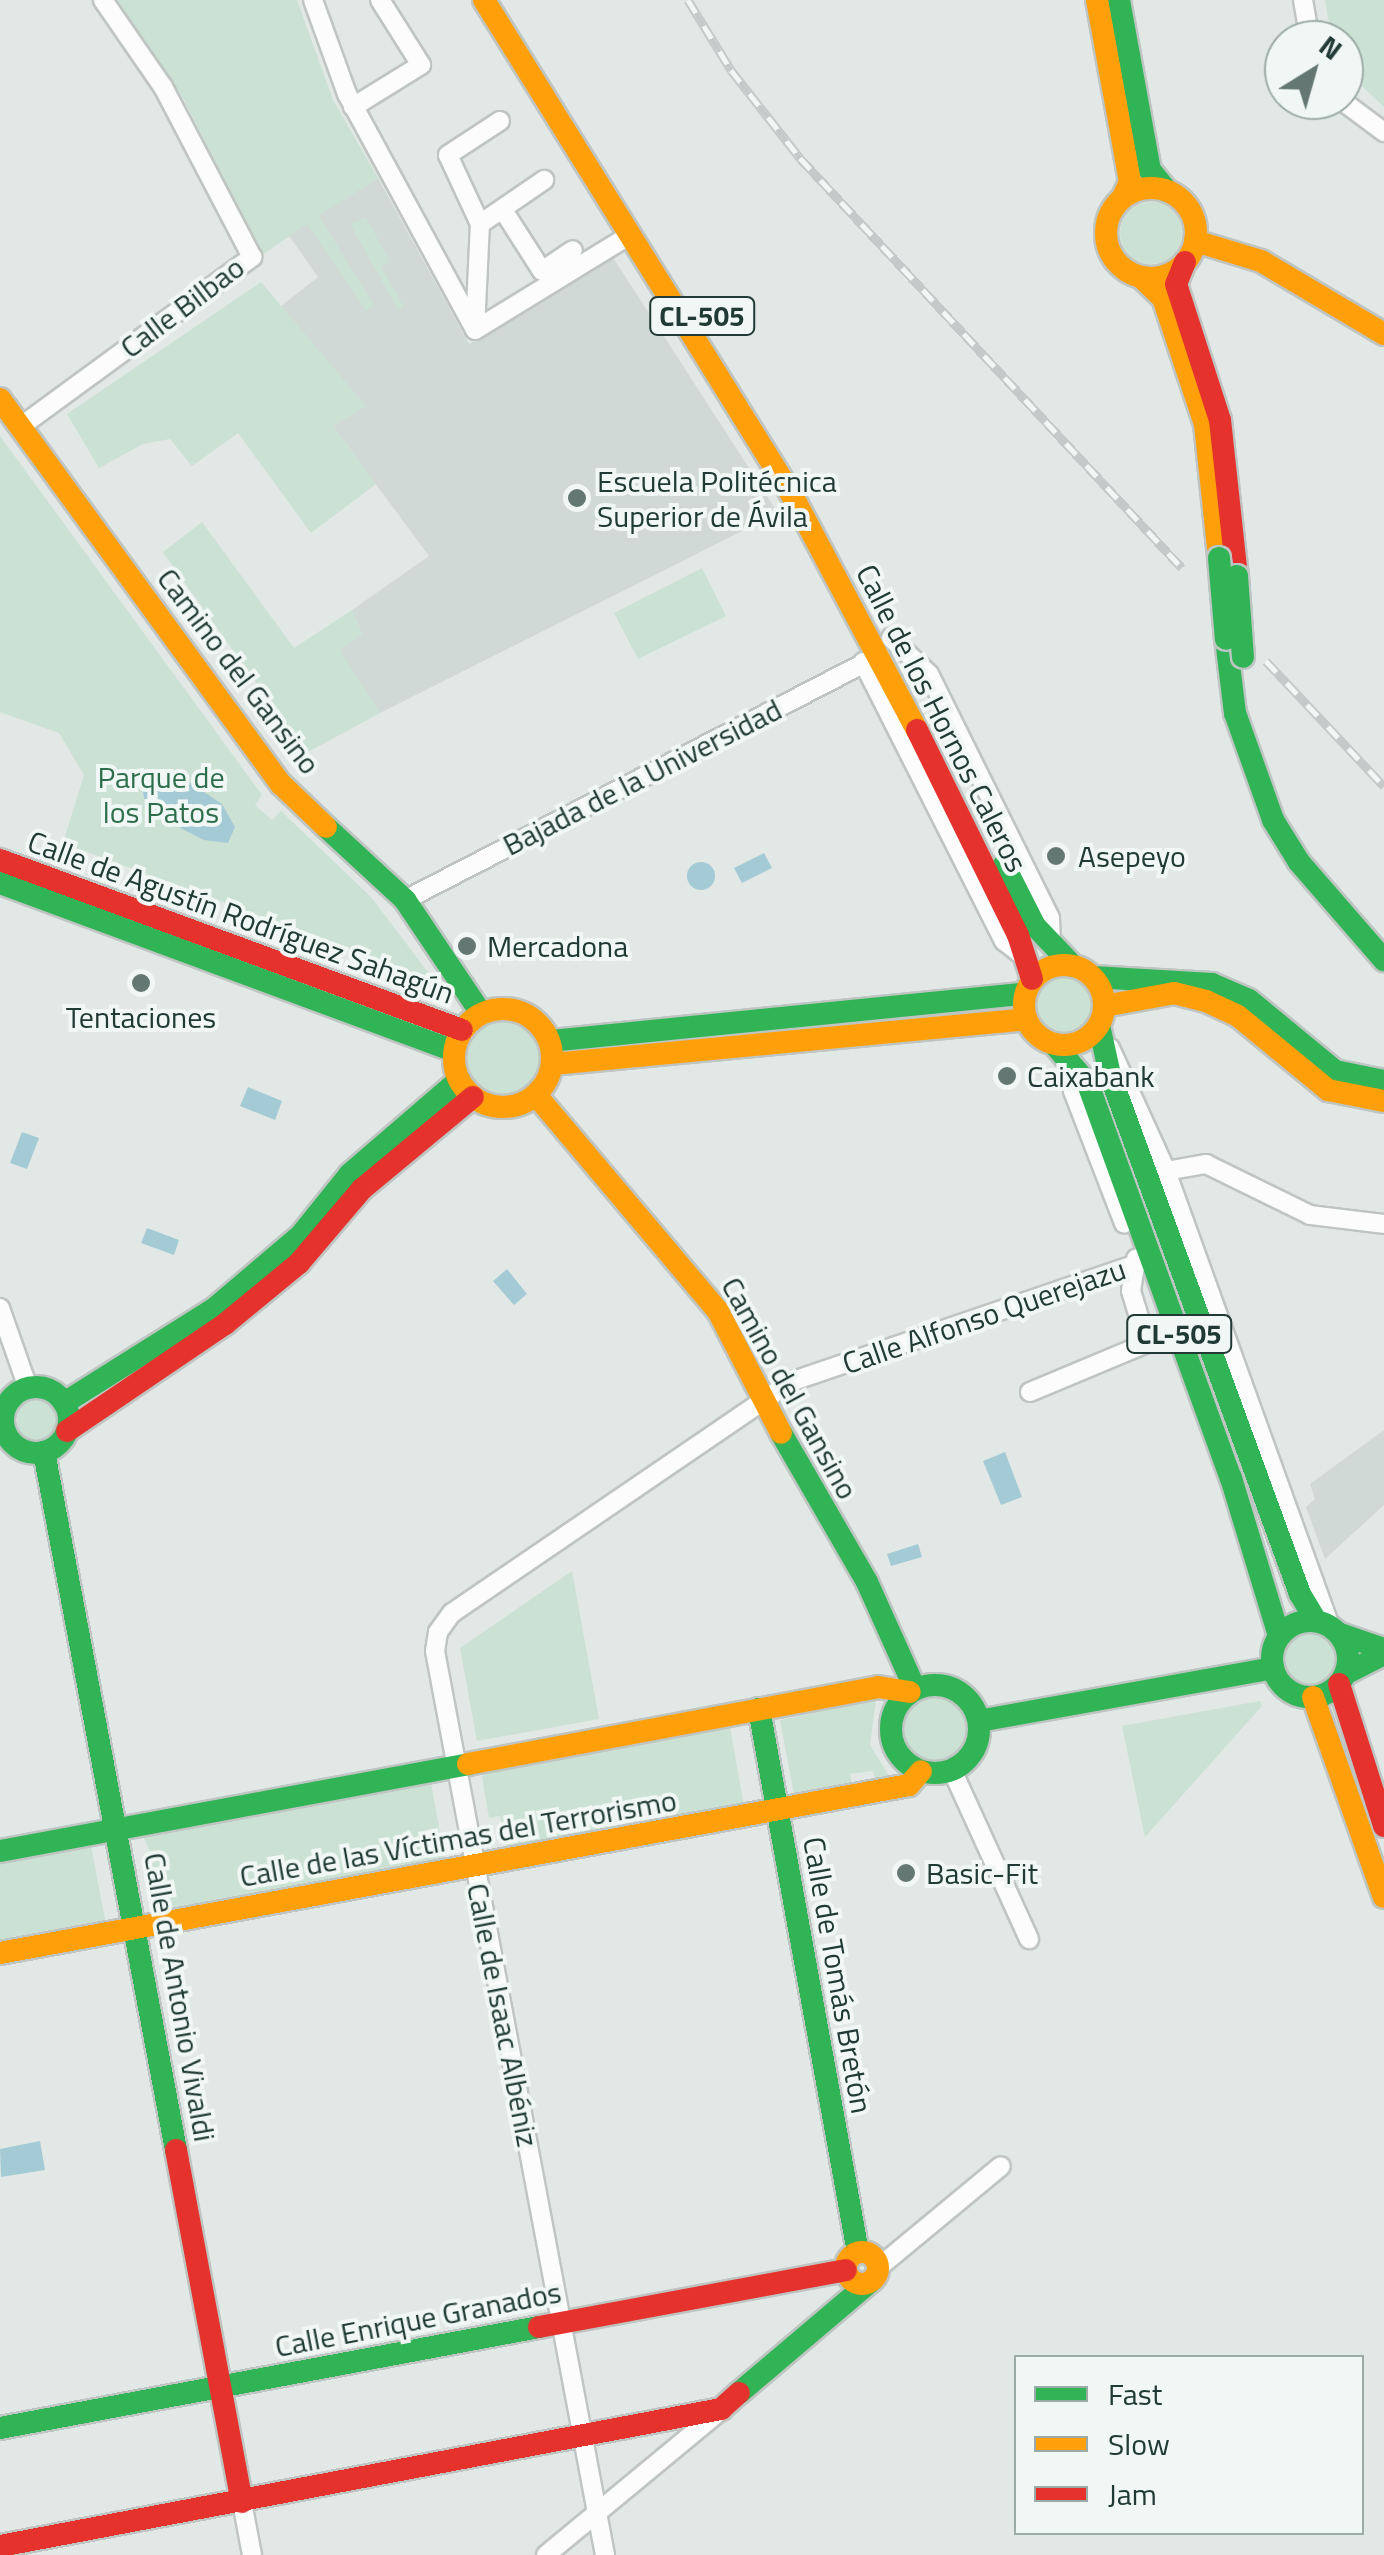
<!DOCTYPE html>
<html>
<head>
<meta charset="utf-8">
<style>
  body { margin:0 }
  #map { position:relative; width:1384px; height:2555px; overflow:hidden; background:#e2e8e5; font-family:"Titillium Web",sans-serif }
  div>[style] { position:absolute }
  [style*='--x'] { left:calc(var(--x)*1px); top:calc(var(--y)*1px); width:calc(var(--w)*1px); rotate:calc(var(--a)*1deg) }
  .built>* { inset:0; background:#d0d9d5 }
  .green>* { inset:0; background:#cbe1d3 }
  .round { border-radius:50% }
  .water>* { inset:0; background:#a4cbd5 }
  .roads { filter:drop-shadow(2px 0 #bfc5c2) drop-shadow(-2px 0 #bfc5c2) drop-shadow(0 2px #bfc5c2) drop-shadow(0 -2px #bfc5c2) }
  .street>* { height:18px; margin:-9px; padding:0 9px; transform-origin:9px; border-radius:9px; background:#fbfcfb }
  .fast>* { height:22px; margin:-11px; padding:0 11px; transform-origin:11px; border-radius:11px; background:#30b455 }
  .fast>.ring { margin:-11px; padding:0; box-sizing:content-box; background:none; border:22px solid #30b455; border-radius:50% }
  .slow>* { height:22px; margin:-11px; padding:0 11px; transform-origin:11px; border-radius:11px; background:#ff9f0a }
  .slow>.ring { margin:-11px; padding:0; box-sizing:content-box; background:none; border:22px solid #ff9f0a; border-radius:50% }
  .jam>* { height:22px; margin:-11px; padding:0 11px; transform-origin:11px; border-radius:11px; background:#e5322d }
  .rail>* { height:9px; margin-top:-4.5px; transform-origin:0; background:repeating-linear-gradient(90deg,#f0f7f4 0 15px,#c6c9c9 0 30px); box-sizing:border-box; border-block:2px solid #c6c9c9 }
  .bridges { filter:drop-shadow(2px 0 #bec5c3) drop-shadow(-2px 0 #bec5c3) drop-shadow(0 2px #bec5c3) drop-shadow(0 -2px #bec5c3) }
  .fast-bridge>* { height:22px; margin:-11px; padding:0 11px; transform-origin:11px; border-radius:11px; background:#30b455 }
  .dots>* { width:28px; height:28px; translate:-50% -50%; box-sizing:border-box; border:5px solid #f0f7f4; border-radius:50% }
  span { translate:-50% -50%; white-space:nowrap; text-align:center; line-height:1.15; -webkit-text-stroke:8px #f0f7f4; paint-order:stroke }
  .shield-label span { padding:2px 8px; background:#f0f7f4; border:2px solid; border-radius:8px; -webkit-text-stroke-width:0 }
  .shield-label { font-size:28px; color:#213a35; font-weight:700 }
  .street-label { font-size:30px; color:#213a35 }
  .poi-label { font-size:30px; color:#213a35 }
  .left { translate:0 -50%; text-align:left }
  .park-label { font-size:30px; color:#2d6f4c }
  .legend { position:absolute; left:1014px; top:2355px; width:350px; height:180px; box-sizing:border-box; background:#f0f7f4; border:2px solid #9daba8; margin:0; padding:12px 18px; list-style:none; font-size:30px; color:#213a35 }
  .legend li { display:flex; align-items:center; gap:20px; height:50px }
  .legend b { width:50px; border:2px solid #9daba8 }
  .north { position:absolute; left:1264px; top:20px; width:100px; height:100px; box-sizing:border-box; background:#f0f7f4; border:2px solid #9daba8; border-radius:50%; rotate:37deg; font-size:28px; font-weight:700; line-height:40px; text-align:center; color:#213a35 }
  .north::after { content:''; display:block; margin:auto; width:35px; height:45px; background:#657773; clip-path:polygon(50% 0,100% 100%,50% 72%,0 100%) }
</style>
</head>
<body>
<div id="map">
  <div class="built">
    <i style="clip-path:polygon(378px 178px,469px 344px,612px 256px,778px 513px,380px 713px,339px 650px,362px 634px,352px 610px,429px 556px,333px 426px,365px 406px,281px 306px,318px 277px,287px 233px)"></i>
    <i style="clip-path:polygon(1384px 1430px,1384px 1505px,1325px 1559px,1306px 1507px,1315px 1499px,1310px 1484px)"></i>
  </div>
  <div class="green">
    <i style="clip-path:polygon(117px 0,297px 0,333px 100px,378px 178px,319px 216px,374px 305px,366px 311px,307px 224px,262px 255px,183px 98px)"></i>
    <i style="clip-path:polygon(1325px 0,1384px 0,1384px 107px,1344px 69px,1344px 40px,1332px 40px)"></i>
    <i class="round" style="left:1120px;top:202px;width:62px;height:62px"></i>
    <i style="clip-path:polygon(366px 217px,390px 262px,381px 266px,404px 307px,398px 310px,350px 224px)"></i>
    <i style="clip-path:polygon(261px 282px,366px 406px,333px 426px,376px 484px,311px 533px,238px 433px,192px 466px,170px 439px,143px 444px,99px 468px,67px 414px)"></i>
    <i style="clip-path:polygon(0 436px,262px 795px,255px 805px,272px 820px,281px 811px,371px 897px,434px 980px,63px 843px,84px 775px,59px 733px,0 712px)"></i>
    <i style="clip-path:polygon(202px 522px,294px 648px,352px 610px,362px 634px,340px 650px,380px 713px,306px 753px,163px 552px)"></i>
    <i style="clip-path:polygon(702px 568px,726px 616px,638px 659px,614px 613px)"></i>
    <i class="round" style="left:1035px;top:976px;width:58px;height:58px"></i>
    <i class="round" style="left:467px;top:1021px;width:74px;height:74px"></i>
    <i class="round" style="left:17px;top:1400px;width:40px;height:40px"></i>
    <i style="clip-path:polygon(572px 1571px,599px 1719px,477px 1741px,460px 1648px)"></i>
    <i class="round" style="left:1285px;top:1634px;width:50px;height:50px"></i>
    <i class="round" style="left:900px;top:1692px;width:72px;height:72px"></i>
    <i style="clip-path:polygon(876px 1700px,870px 1745px,891px 1779px,876px 1782px,873px 1771px,850px 1774px,852px 1786px,794px 1794px,780px 1720px)"></i>
    <i style="clip-path:polygon(1260px 1701px,1262px 1706px,1145px 1837px,1122px 1726px)"></i>
    <i style="clip-path:polygon(730px 1727px,744px 1806px,495px 1851px,506px 1846px,500px 1816px,489px 1818px,482px 1777px,487px 1772px)"></i>
    <i style="clip-path:polygon(431px 1783px,445px 1861px,156px 1914px,148px 1866px,155px 1862px,143px 1836px)"></i>
    <i style="clip-path:polygon(91px 1846px,106px 1924px,0 1943px,0 1863px)"></i>
  </div>
  <div class="water">
    <i style="clip-path:polygon(154px 778px,186px 780px,222px 804px,235px 827px,228px 843px,204px 840px,147px 811px,143px 792px)"></i>
    <i style="clip-path:polygon(764px 853px,772px 868px,742px 883px,734px 868px)"></i>
    <i class="round" style="left:687px;top:862px;width:28px;height:28px"></i>
    <i style="clip-path:polygon(248px 1087px,282px 1101px,275px 1120px,240px 1106px)"></i>
    <i style="clip-path:polygon(22px 1132px,39px 1138px,27px 1169px,10px 1163px)"></i>
    <i style="clip-path:polygon(147px 1228px,179px 1240px,174px 1255px,141px 1243px)"></i>
    <i style="clip-path:polygon(507px 1269px,527px 1294px,514px 1305px,493px 1281px)"></i>
    <i style="clip-path:polygon(1005px 1452px,1022px 1497px,1001px 1505px,983px 1461px)"></i>
    <i style="clip-path:polygon(918px 1544px,922px 1557px,891px 1566px,887px 1554px)"></i>
    <i style="clip-path:polygon(40px 2141px,45px 2170px,1px 2177px,0 2149px)"></i>
  </div>
  <div class="roads">
    <div class="street">
      <i style="--x:313;--y:0;--w:100;--a:70.1"></i>
      <i style="--x:347;--y:94;--w:268;--a:61.5"></i>
      <i style="--x:475;--y:330;--w:182;--a:-31.5"></i>
      <i style="--x:1303;--y:0;--w:41;--a:80.1"></i>
      <i style="--x:1341;--y:100;--w:54;--a:36.7"></i>
      <i style="--x:353;--y:107;--w:80;--a:-31.7"></i>
      <i style="--x:421;--y:65;--w:77;--a:-122.2"></i>
      <i style="--x:503;--y:210;--w:72;--a:57.4"></i>
      <i style="--x:542;--y:271;--w:37;--a:-34"></i>
      <i style="--x:480;--y:224;--w:76;--a:-114.9"></i>
      <i style="--x:448;--y:155;--w:62;--a:-33.2"></i>
      <i style="--x:475;--y:329;--w:105;--a:-87.3"></i>
      <i style="--x:480;--y:224;--w:78;--a:-34.5"></i>
      <i style="--x:20;--y:427;--w:288;--a:-36.2"></i>
      <i style="--x:252;--y:257;--w:192;--a:-117.6"></i>
      <i style="--x:163;--y:87;--w:106;--a:-124.6"></i>
      <i style="--x:891;--y:638;--w:52;--a:43.5"></i>
      <i style="--x:929;--y:674;--w:272;--a:63.6"></i>
      <i style="--x:1050;--y:918;--w:28;--a:88"></i>
      <i style="--x:863;--y:662;--w:313;--a:63.2"></i>
      <i style="--x:1004;--y:941;--w:23;--a:38"></i>
      <i style="--x:405;--y:900;--w:534;--a:-27.28"></i>
      <i style="--x:1110;--y:1048;--w:135;--a:65.5"></i>
      <i style="--x:1166;--y:1171;--w:484;--a:70.2"></i>
      <i style="--x:1074;--y:1064;--w:27;--a:92"></i>
      <i style="--x:1073;--y:1091;--w:142;--a:68.9"></i>
      <i style="--x:1166;--y:1171;--w:41;--a:-9.9"></i>
      <i style="--x:1206;--y:1164;--w:116;--a:26.1"></i>
      <i style="--x:1310;--y:1215;--w:75;--a:6.9"></i>
      <i style="--x:0;--y:1308;--w:85;--a:70.7"></i>
      <i style="--x:1030;--y:1392;--w:127;--a:-22.7"></i>
      <i style="--x:1147;--y:1343;--w:54;--a:-107.1"></i>
      <i style="--x:1131;--y:1291;--w:33;--a:-81"></i>
      <i style="--x:952;--y:1770;--w:186;--a:65.5"></i>
      <i style="--x:879;--y:2267;--w:158;--a:-39.6"></i>
      <i style="--x:242;--y:2502;--w:54;--a:79.3"></i>
      <i style="--x:546;--y:2555;--w:227;--a:-39.6"></i>
      <i style="--x:605;--y:2555;--w:920;--a:-100.65"></i>
      <i style="--x:435;--y:1651;--w:19;--a:-81"></i>
      <i style="--x:438;--y:1632;--w:24;--a:-54"></i>
      <i style="--x:452;--y:1613;--w:409;--a:-34.3"></i>
      <i style="--x:790;--y:1382;--w:382;--a:-18.8"></i>
    </div>
    <div class="fast">
      <i style="--x:1119;--y:0;--w:173;--a:79.7"></i>
      <i style="--x:1150;--y:170;--w:27;--a:51"></i>
      <i style="--x:1226;--y:639;--w:75;--a:83.1"></i>
      <i style="--x:1235;--y:713;--w:114;--a:70.4"></i>
      <i style="--x:1273;--y:820;--w:49;--a:58.2"></i>
      <i style="--x:1299;--y:862;--w:130;--a:49.1"></i>
      <i style="--x:326;--y:827;--w:108;--a:42.7"></i>
      <i style="--x:405;--y:900;--w:136;--a:56.1"></i>
      <i style="--x:1004;--y:865;--w:68;--a:63.1"></i>
      <i style="--x:1035;--y:926;--w:55;--a:46.5"></i>
      <i style="--x:0;--y:883;--w:484;--a:20.3"></i>
      <i style="--x:1093;--y:977;--w:119;--a:3.4"></i>
      <i style="--x:1212;--y:984;--w:40;--a:23.4"></i>
      <i style="--x:1249;--y:1000;--w:112;--a:39.5"></i>
      <i style="--x:1335;--y:1071;--w:50;--a:11.5"></i>
      <i style="--x:1099;--y:1025;--w:51;--a:77.6"></i>
      <i style="--x:1110;--y:1075;--w:553;--a:69.89"></i>
      <i style="--x:1300;--y:1594;--w:31;--a:59"></i>
      <i style="--x:550;--y:1041;--w:477;--a:-5.7"></i>
      <i style="--x:1054;--y:1044;--w:52;--a:49.6"></i>
      <i style="--x:1088;--y:1084;--w:419;--a:70.1"></i>
      <i style="--x:1231;--y:1478;--w:165;--a:73.1"></i>
      <i class="ring" style="left:3px;top:1387px;width:44px;height:44px"></i>
      <i style="--x:64;--y:1403;--w:177;--a:-32.1"></i>
      <i style="--x:214;--y:1309;--w:114;--a:-40.4"></i>
      <i style="--x:301;--y:1235;--w:78;--a:-51.2"></i>
      <i style="--x:350;--y:1174;--w:144;--a:-40.8"></i>
      <i style="--x:781;--y:1433;--w:172;--a:60"></i>
      <i style="--x:867;--y:1582;--w:117;--a:65.8"></i>
      <i style="--x:44;--y:1452;--w:710;--a:79.29"></i>
      <i class="ring" style="left:1272px;top:1621px;width:54px;height:54px"></i>
      <i style="--x:1340;--y:1634;--w:46;--a:18.8"></i>
      <i style="--x:1345;--y:1674;--w:44;--a:-27.1"></i>
      <i class="ring" style="left:891px;top:1685px;width:66px;height:66px"></i>
      <i style="--x:759;--y:1709;--w:552;--a:79.67"></i>
      <i style="--x:979;--y:1721;--w:299;--a:-10.2"></i>
      <i style="--x:0;--y:1851;--w:476;--a:-10.5"></i>
      <i style="--x:739;--y:2393;--w:173;--a:-40.3"></i>
      <i style="--x:0;--y:2428;--w:548;--a:-10.61"></i>
    </div>
    <div class="slow">
      <i style="--x:484;--y:0;--w:585;--a:58.13"></i>
      <i style="--x:793;--y:497;--w:264;--a:62"></i>
      <i style="--x:1097;--y:0;--w:185;--a:79.7"></i>
      <i style="--x:1130;--y:182;--w:17;--a:115"></i>
      <i class="ring" style="left:1106px;top:188px;width:68px;height:68px"></i>
      <i style="--x:1195;--y:241;--w:69;--a:16.9"></i>
      <i style="--x:1261;--y:261;--w:143;--a:30.7"></i>
      <i style="--x:1141;--y:277;--w:30;--a:44"></i>
      <i style="--x:1163;--y:298;--w:133;--a:71.6"></i>
      <i style="--x:1205;--y:424;--w:135;--a:84"></i>
      <i style="--x:0;--y:399;--w:477;--a:53.9"></i>
      <i style="--x:281;--y:784;--w:62;--a:43.7"></i>
      <i class="ring" style="left:1024px;top:965px;width:58px;height:58px"></i>
      <i style="--x:1104;--y:1006;--w:71;--a:-10.5"></i>
      <i style="--x:1174;--y:993;--w:33;--a:14"></i>
      <i style="--x:1206;--y:1001;--w:35;--a:25"></i>
      <i style="--x:1238;--y:1016;--w:117;--a:39.4"></i>
      <i style="--x:1328;--y:1090;--w:57;--a:11.1"></i>
      <i class="ring" style="left:454px;top:1009px;width:76px;height:76px"></i>
      <i style="--x:553;--y:1064;--w:475;--a:-5.4"></i>
      <i style="--x:536;--y:1095;--w:282;--a:49.9"></i>
      <i style="--x:718;--y:1311;--w:137;--a:62.7"></i>
      <i style="--x:1313;--y:1697;--w:212;--a:70.5"></i>
      <i style="--x:468;--y:1764;--w:417;--a:-10.6"></i>
      <i style="--x:878;--y:1687;--w:32;--a:9"></i>
      <i style="--x:0;--y:1953;--w:924;--a:-10.47"></i>
      <i style="--x:909;--y:1785;--w:18;--a:-49"></i>
      <i class="ring" style="left:846px;top:2252px;width:10px;height:10px"></i>
    </div>
    <div class="jam">
      <i style="--x:1185;--y:262;--w:24;--a:112"></i>
      <i style="--x:1176;--y:284;--w:143;--a:72.1"></i>
      <i style="--x:1220;--y:420;--w:157;--a:83.8"></i>
      <i style="--x:917;--y:730;--w:229;--a:63.8"></i>
      <i style="--x:1018;--y:935;--w:46;--a:72.3"></i>
      <i style="--x:0;--y:860;--w:492;--a:20.2"></i>
      <i style="--x:67;--y:1431;--w:191;--a:-34.1"></i>
      <i style="--x:225;--y:1324;--w:96;--a:-39.5"></i>
      <i style="--x:299;--y:1263;--w:97;--a:-49.6"></i>
      <i style="--x:362;--y:1189;--w:144;--a:-39.7"></i>
      <i style="--x:1339;--y:1684;--w:149;--a:72.4"></i>
      <i style="--x:176;--y:2150;--w:358;--a:79.4"></i>
      <i style="--x:539;--y:2327;--w:312;--a:-10.5"></i>
      <i style="--x:0;--y:2546;--w:734;--a:-10.76"></i>
      <i style="--x:721;--y:2409;--w:24;--a:-42"></i>
    </div>
  </div>
  <div class="rail">
    <i style="--x:688;--y:0;--w:82;--a:58.4"></i>
    <i style="--x:731;--y:70;--w:112;--a:51.9"></i>
    <i style="--x:800;--y:158;--w:560;--a:47.02"></i>
    <i style="--x:1266;--y:661;--w:172;--a:46.7"></i>
  </div>
  <div class="bridges">
    <div class="fast-bridge">
      <i style="--x:1219;--y:558;--w:81;--a:85.1"></i>
      <i style="--x:1237;--y:576;--w:81;--a:85.8"></i>
    </div>
  </div>
  <div class="dots">
    <i style="left:577px;top:498px;background:#657773"></i>
    <i style="left:1056px;top:856px;background:#657773"></i>
    <i style="left:467px;top:946px;background:#657773"></i>
    <i style="left:141px;top:983px;background:#657773"></i>
    <i style="left:1007px;top:1076px;background:#657773"></i>
    <i style="left:906px;top:1873px;background:#657773"></i>
  </div>
  <div class="shield-label">
    <span style="left:702px;top:316px">CL-505</span>
    <span style="left:1179px;top:1334px">CL-505</span>
  </div>
  <div class="street-label">
    <span style="left:182px;top:307px;rotate:-37deg">Calle Bilbao</span>
    <span style="left:239px;top:671px;rotate:53deg">Camino del Gansino</span>
    <span style="left:942px;top:718px;rotate:63deg">Calle de los Hornos Caleros</span>
    <span style="left:642px;top:777px;rotate:-27deg">Bajada de la Universidad</span>
    <span style="left:241px;top:917px;rotate:20deg">Calle de Agustín Rodríguez Sahagún</span>
    <span style="left:984px;top:1316px;rotate:-19deg">Calle Alfonso Querejazu</span>
    <span style="left:790px;top:1388px;rotate:61deg">Camino del Gansino</span>
    <span style="left:458px;top:1838px;rotate:-10deg">Calle de las Víctimas del Terrorismo</span>
    <span style="left:838px;top:1975px;rotate:80deg">Calle de Tomás Bretón</span>
    <span style="left:180px;top:1997px;rotate:80deg">Calle de Antonio Vivaldi</span>
    <span style="left:503px;top:2015px;rotate:79deg">Calle de Isaac Albéniz</span>
    <span style="left:418px;top:2319px;rotate:-11deg">Calle Enrique Granados</span>
  </div>
  <div class="poi-label">
    <span class="left" style="left:597px;top:498px">Escuela Politécnica<br>Superior de Ávila</span>
    <span class="left" style="left:1078px;top:856px">Asepeyo</span>
    <span class="left" style="left:487px;top:946px">Mercadona</span>
    <span style="left:141px;top:1017px">Tentaciones</span>
    <span class="left" style="left:1027px;top:1076px">Caixabank</span>
    <span class="left" style="left:926px;top:1873px">Basic-Fit</span>
  </div>
  <div class="park-label">
    <span style="left:161px;top:794px">Parque de<br>los Patos</span>
  </div>
  <ul class="legend">
  <li><b style="height:12px;background:#30b455"></b>Fast</li>
  <li><b style="height:12px;background:#ff9f0a"></b>Slow</li>
  <li><b style="height:12px;background:#e5322d"></b>Jam</li>
  </ul>
  <div class="north">N</div>
</div>
</body>
</html>
